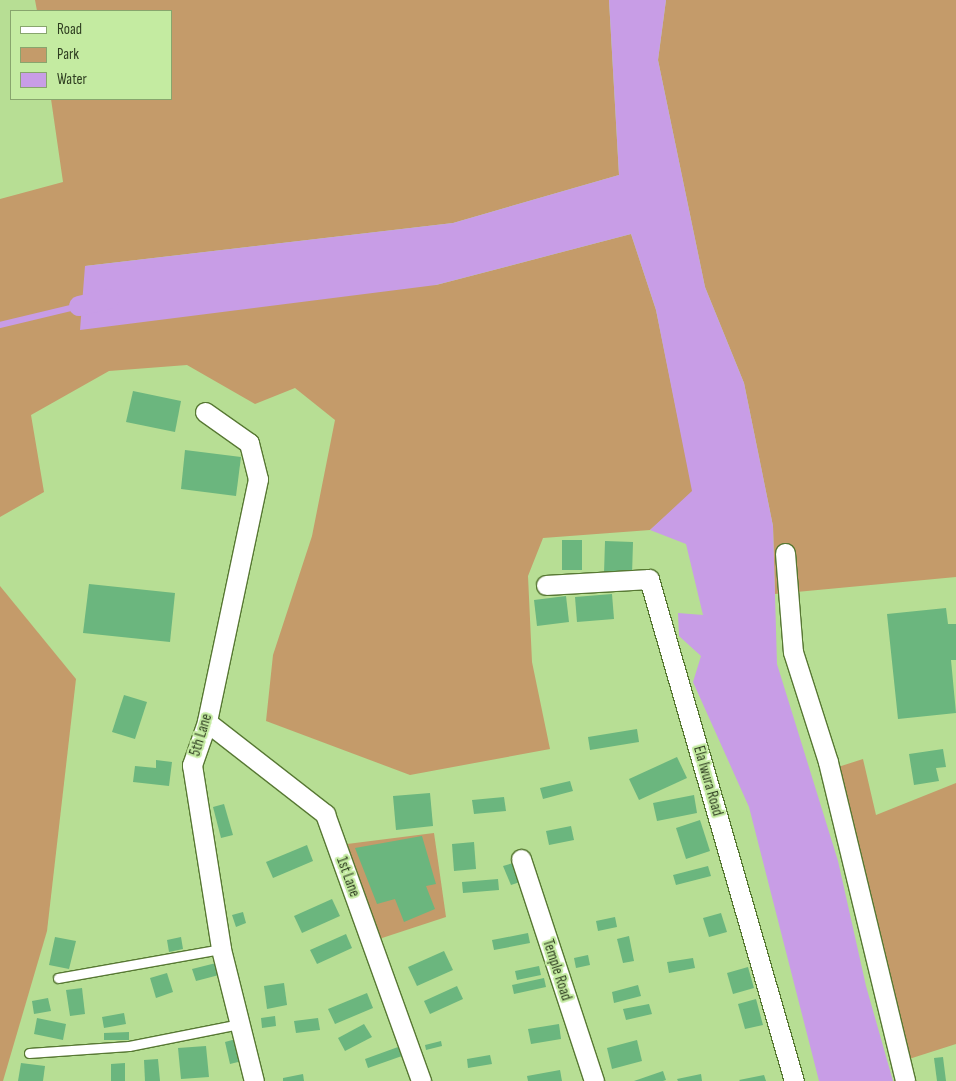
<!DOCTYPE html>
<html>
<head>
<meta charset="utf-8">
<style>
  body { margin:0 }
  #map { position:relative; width:956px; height:1081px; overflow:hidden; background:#b7de94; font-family:"Sofia Sans Condensed",sans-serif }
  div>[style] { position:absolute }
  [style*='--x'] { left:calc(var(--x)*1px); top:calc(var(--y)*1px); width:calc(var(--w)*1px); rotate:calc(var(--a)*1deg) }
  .green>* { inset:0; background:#c49b6a }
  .water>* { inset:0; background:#c89de6 }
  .stream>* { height:5.5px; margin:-2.75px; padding:0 2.75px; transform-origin:2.75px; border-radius:2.75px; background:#c89de6 }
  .canal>* { height:20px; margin:-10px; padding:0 10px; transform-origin:10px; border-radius:10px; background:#c89de6 }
  .building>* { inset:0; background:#6bb67e }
  .roads { filter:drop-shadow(1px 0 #577833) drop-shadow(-1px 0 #577833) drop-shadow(0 1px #577833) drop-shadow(0 -1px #577833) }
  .service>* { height:9px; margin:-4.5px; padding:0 4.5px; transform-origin:4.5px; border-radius:4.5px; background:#fff }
  .minor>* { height:19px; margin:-9.5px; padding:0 9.5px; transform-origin:9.5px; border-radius:9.5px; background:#fff }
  span { translate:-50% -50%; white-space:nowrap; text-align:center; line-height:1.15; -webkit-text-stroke:4.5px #c4eba1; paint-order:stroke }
  .street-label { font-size:15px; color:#2e3d20 }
  .legend { position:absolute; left:10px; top:10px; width:162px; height:90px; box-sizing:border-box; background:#c4eba1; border:1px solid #88a56d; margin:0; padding:6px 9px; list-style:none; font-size:15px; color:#2e3d20 }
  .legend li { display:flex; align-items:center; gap:10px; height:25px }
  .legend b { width:25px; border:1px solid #88a56d }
</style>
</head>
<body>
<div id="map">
  <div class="green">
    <i style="clip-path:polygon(35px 0,609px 0,619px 175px,453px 223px,85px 266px,436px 285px,631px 234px,656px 310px,693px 492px,650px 530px,543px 538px,528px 576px,532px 662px,550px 749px,410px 775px,266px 721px,273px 655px,312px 536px,335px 420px,295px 388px,255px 404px,187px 365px,109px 371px,31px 415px,44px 492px,0 517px,0 199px,63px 182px,51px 99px,171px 99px,171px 11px,37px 11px)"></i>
    <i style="clip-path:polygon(666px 0,956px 0,956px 577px,775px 594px,773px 526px,744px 383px,705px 287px,658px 60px)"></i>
    <i style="clip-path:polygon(0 586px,76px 679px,47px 931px,3px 1081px,0 1081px)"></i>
    <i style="clip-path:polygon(863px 759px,876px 815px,956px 783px,956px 1044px,909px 1059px,835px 768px)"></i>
    <i style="clip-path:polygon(434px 833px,446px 917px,376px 940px,347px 844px)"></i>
  </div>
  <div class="water">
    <i style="clip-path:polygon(609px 0,666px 0,658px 60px,705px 287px,744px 383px,773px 526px,777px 664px,838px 861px,866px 986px,893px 1081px,819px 1081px,749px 807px,693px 682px,701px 656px,679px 636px,678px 613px,703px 615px,686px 544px,650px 530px,692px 491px,656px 310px,631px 234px,436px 285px,80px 330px,85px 266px,453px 223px,619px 175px)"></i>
  </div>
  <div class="stream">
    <i style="--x:0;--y:325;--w:81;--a:-13.5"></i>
  </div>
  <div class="canal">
    <i style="--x:79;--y:306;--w:31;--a:-13"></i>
  </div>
  <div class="building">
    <i style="clip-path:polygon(133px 391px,181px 401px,175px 432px,126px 422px)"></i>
    <i style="clip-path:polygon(185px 450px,241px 457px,236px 496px,181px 489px)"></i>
    <i style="clip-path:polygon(562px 540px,582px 540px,582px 570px,562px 570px)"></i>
    <i style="clip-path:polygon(605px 541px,633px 542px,632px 574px,604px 573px)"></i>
    <i style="clip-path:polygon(89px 584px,175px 593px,170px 642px,83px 633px)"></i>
    <i style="clip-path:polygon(612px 594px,614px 619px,577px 622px,575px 597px)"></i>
    <i style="clip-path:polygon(566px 596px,569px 622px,537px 626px,534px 600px)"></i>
    <i style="clip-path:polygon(946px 608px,948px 624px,956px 624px,956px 660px,951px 660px,956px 713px,898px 719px,887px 614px)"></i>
    <i style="clip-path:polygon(124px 695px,147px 702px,135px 739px,112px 732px)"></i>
    <i style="clip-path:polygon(637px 729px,639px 742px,590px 750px,588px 737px)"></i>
    <i style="clip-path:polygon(943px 749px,946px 767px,936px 768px,939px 781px,914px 785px,909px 754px)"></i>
    <i style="clip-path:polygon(677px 757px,687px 778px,639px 800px,629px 779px)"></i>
    <i style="clip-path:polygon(156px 760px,172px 762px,169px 786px,133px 782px,135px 766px,156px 768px)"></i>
    <i style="clip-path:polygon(570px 781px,573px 791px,543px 799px,540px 788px)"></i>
    <i style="clip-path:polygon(430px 793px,433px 826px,396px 830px,393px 796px)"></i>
    <i style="clip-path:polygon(694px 795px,697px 813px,657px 821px,653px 803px)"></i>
    <i style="clip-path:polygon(504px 797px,506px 811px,474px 814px,472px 800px)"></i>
    <i style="clip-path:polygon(224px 804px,233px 835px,221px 838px,213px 807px)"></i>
    <i style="clip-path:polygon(700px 820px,710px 851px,686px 859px,676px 828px)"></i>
    <i style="clip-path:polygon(571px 826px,574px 840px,549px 845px,546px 831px)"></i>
    <i style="clip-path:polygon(422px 836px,436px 884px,426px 886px,435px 909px,404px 922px,395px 899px,377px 904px,355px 848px)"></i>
    <i style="clip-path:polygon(474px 842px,476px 869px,454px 871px,452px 844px)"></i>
    <i style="clip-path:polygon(307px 845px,313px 861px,273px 878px,266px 862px)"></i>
    <i style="clip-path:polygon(513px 863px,520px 882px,511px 885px,503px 866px)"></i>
    <i style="clip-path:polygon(708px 866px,711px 876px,676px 885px,673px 875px)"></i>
    <i style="clip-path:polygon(498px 879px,499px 890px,463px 893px,462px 882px)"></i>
    <i style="clip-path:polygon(332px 899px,340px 916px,302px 933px,294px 916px)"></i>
    <i style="clip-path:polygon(243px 912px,246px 923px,236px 927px,232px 915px)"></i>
    <i style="clip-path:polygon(721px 913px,727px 932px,709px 937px,703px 918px)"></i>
    <i style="clip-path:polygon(615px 917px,617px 927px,598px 931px,596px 921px)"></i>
    <i style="clip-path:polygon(528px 933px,530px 943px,494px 950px,492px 940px)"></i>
    <i style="clip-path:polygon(346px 934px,352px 948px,317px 964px,310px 950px)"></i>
    <i style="clip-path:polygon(629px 936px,634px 961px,623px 963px,617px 939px)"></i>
    <i style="clip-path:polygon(55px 937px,76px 941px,69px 969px,49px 965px)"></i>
    <i style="clip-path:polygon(181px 937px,183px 949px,169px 952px,167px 940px)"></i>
    <i style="clip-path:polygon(444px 951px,453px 970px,417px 986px,408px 967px)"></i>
    <i style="clip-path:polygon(588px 955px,590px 965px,576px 968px,574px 958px)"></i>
    <i style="clip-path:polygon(693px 958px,695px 968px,669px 973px,667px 962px)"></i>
    <i style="clip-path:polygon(216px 963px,219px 975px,196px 981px,192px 969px)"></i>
    <i style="clip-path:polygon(539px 966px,541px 975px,517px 980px,515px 971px)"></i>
    <i style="clip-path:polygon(748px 967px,754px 988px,733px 994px,727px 973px)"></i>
    <i style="clip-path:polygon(167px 973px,173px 992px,156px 998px,150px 978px)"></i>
    <i style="clip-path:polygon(544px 978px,546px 987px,514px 994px,512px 985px)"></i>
    <i style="clip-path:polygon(284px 983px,287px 1005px,267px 1009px,264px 986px)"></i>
    <i style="clip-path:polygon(638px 985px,641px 996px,614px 1003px,612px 992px)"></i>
    <i style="clip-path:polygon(457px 986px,463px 999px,430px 1014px,424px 1001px)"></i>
    <i style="clip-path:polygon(82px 988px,85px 1014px,70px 1016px,66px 990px)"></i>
    <i style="clip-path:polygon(367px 993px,373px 1008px,335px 1024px,328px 1009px)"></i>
    <i style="clip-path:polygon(48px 998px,51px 1011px,34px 1014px,32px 1001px)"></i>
    <i style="clip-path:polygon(756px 999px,763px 1025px,745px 1029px,738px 1004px)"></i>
    <i style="clip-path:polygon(649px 1004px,652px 1014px,626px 1020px,623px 1009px)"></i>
    <i style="clip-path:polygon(124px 1013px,126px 1024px,104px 1028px,102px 1017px)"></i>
    <i style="clip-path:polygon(275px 1016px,276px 1026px,262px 1028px,261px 1018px)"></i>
    <i style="clip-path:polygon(37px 1018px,66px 1024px,63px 1040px,34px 1034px)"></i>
    <i style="clip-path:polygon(318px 1018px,320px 1030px,296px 1033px,294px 1021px)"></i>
    <i style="clip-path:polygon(364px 1024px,372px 1037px,345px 1051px,338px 1038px)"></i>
    <i style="clip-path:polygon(559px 1024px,561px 1039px,531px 1044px,528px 1029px)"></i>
    <i style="clip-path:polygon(129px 1032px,129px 1040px,104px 1040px,104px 1033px)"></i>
    <i style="clip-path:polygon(236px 1039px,242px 1061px,230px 1064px,225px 1042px)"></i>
    <i style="clip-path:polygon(637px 1040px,642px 1061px,612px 1069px,607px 1048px)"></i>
    <i style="clip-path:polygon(441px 1041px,442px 1046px,426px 1050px,425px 1045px)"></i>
    <i style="clip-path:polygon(206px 1046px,209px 1077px,181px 1079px,178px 1048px)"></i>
    <i style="clip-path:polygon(398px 1047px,402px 1056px,368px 1068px,365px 1059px)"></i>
    <i style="clip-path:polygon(490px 1055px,492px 1064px,468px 1068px,467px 1059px)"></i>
    <i style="clip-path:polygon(943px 1057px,946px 1081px,937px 1081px,934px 1058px)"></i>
    <i style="clip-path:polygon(158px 1059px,160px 1081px,145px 1081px,144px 1060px)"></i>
    <i style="clip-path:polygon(21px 1063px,45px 1066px,43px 1081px,18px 1081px)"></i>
    <i style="clip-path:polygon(125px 1063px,125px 1081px,111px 1081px,111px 1064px)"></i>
    <i style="clip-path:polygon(560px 1070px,562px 1081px,528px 1081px,527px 1076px)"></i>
    <i style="clip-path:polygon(663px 1071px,666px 1080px,663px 1081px,634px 1081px)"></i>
    <i style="clip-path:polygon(303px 1074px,304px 1081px,283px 1081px,283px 1078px)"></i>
    <i style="clip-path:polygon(701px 1074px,702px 1081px,678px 1081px,677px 1079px)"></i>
    <i style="clip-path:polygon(764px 1075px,766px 1081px,740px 1081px,739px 1080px)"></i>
  </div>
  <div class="roads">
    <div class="service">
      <i style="--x:58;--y:978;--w:166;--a:-10.1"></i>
      <i style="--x:29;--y:1053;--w:100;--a:-4"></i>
      <i style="--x:129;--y:1046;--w:112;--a:-11.3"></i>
    </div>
    <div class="minor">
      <i style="--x:205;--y:412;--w:54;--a:35.2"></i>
      <i style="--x:249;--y:443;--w:37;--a:76"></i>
      <i style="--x:258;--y:479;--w:248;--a:101.9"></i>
      <i style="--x:207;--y:722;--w:46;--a:109.2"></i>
      <i style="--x:192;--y:765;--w:186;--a:81"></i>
      <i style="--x:221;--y:949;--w:136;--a:76"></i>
      <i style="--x:785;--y:553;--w:99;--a:85.4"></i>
      <i style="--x:793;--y:652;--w:115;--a:72.3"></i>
      <i style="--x:828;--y:762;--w:328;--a:76.4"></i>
      <i style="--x:546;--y:585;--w:103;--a:-3.3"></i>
      <i style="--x:649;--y:579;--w:523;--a:73.89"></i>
      <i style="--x:207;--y:722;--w:150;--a:37.9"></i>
      <i style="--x:325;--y:814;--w:284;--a:70.2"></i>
      <i style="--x:521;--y:859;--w:234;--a:71.8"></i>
    </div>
  </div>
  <div class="street-label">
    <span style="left:201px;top:735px;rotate:-73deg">5th Lane</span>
    <span style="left:708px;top:781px;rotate:74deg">Ela Iwura Road</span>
    <span style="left:348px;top:877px;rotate:70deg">1st Lane</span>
    <span style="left:557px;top:970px;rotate:72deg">Temple Road</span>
  </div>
  <ul class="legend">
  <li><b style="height:6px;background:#fff"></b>Road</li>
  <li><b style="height:14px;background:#c49b6a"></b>Park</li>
  <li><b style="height:14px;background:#c89de6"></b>Water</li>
  </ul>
</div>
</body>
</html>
